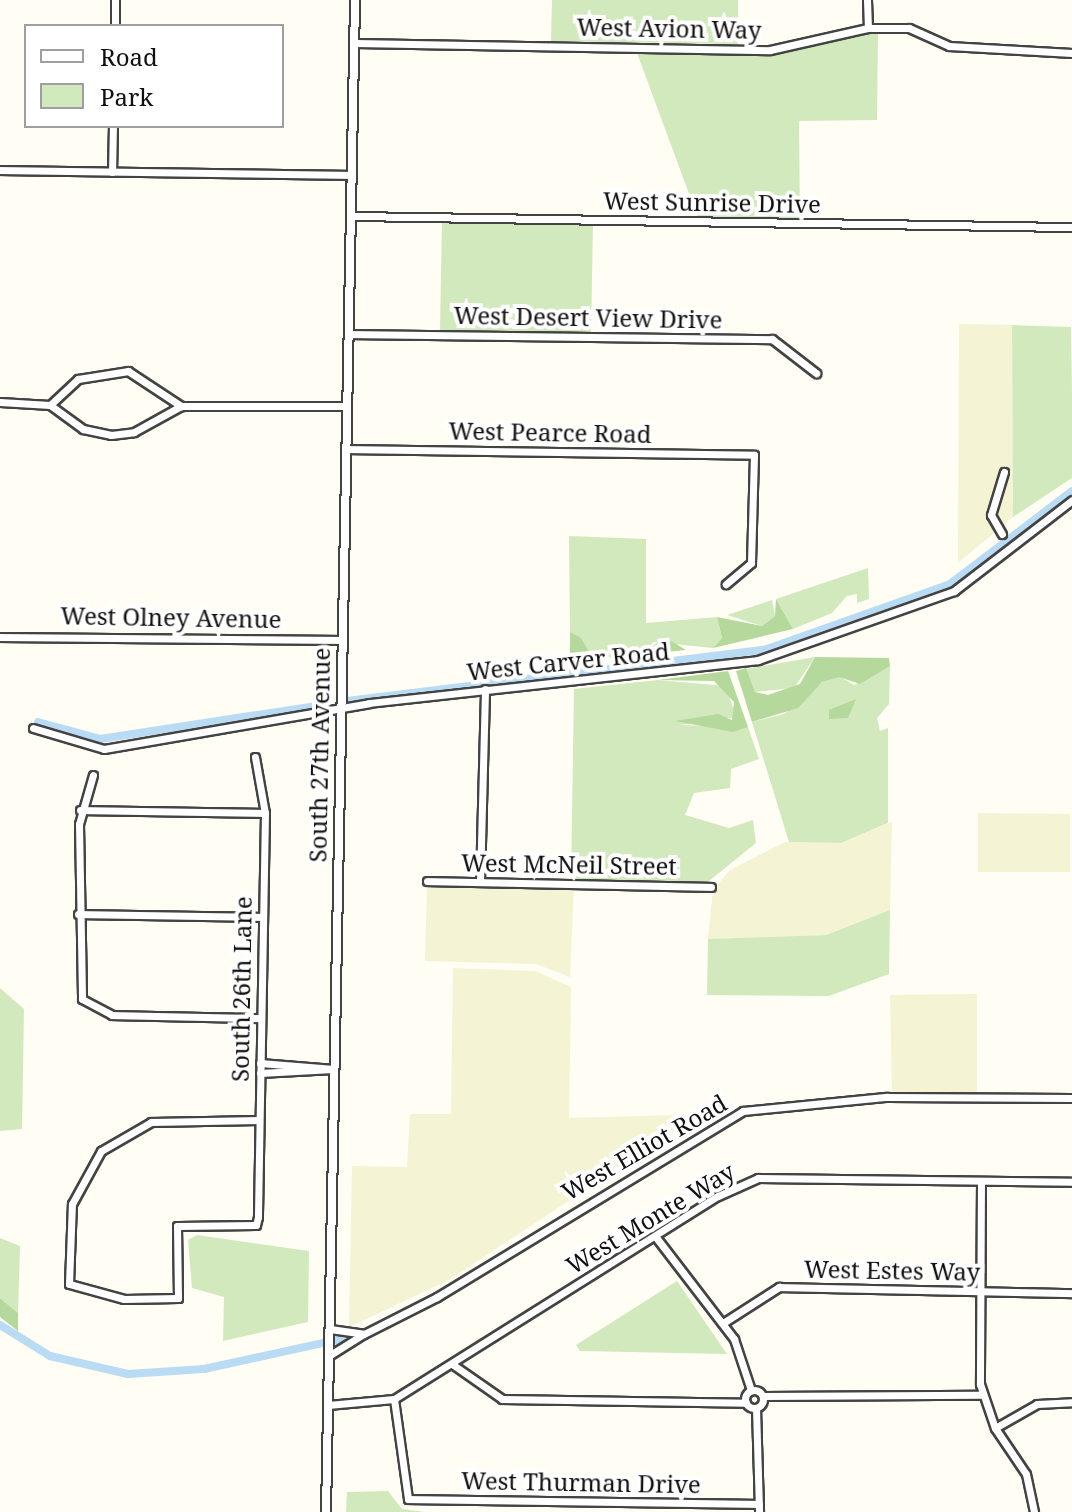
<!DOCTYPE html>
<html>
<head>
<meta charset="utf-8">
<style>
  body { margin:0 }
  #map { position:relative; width:1072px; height:1512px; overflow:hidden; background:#fffdf4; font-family:"Noto Serif",serif }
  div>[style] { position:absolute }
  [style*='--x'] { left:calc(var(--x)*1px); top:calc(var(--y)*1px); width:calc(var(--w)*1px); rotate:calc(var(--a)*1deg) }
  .farmland>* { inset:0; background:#f4f3d4 }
  .green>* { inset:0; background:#d2e9bd }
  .forest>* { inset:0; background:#b5d99d }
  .canal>* { height:8px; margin:-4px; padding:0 4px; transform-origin:4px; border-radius:4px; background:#badbf4 }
  .roads { filter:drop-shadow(2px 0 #434343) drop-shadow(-2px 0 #434343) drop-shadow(0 2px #434343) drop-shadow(0 -2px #434343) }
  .minor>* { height:7px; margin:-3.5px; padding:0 3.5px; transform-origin:3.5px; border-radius:3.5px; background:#fff }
  .minor>.ring { margin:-3.5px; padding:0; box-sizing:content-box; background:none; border:7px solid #fff; border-radius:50% }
  .tertiary>* { height:8px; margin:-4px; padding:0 4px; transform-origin:4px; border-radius:4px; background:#fff }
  span { translate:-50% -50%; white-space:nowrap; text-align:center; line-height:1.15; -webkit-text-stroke:8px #fff; paint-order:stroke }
  .street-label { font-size:24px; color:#101010 }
  .legend { position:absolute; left:24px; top:24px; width:260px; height:104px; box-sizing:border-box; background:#fff; border:2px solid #9f9f9f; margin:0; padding:10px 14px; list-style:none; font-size:24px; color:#101010 }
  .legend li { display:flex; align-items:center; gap:16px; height:40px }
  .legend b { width:40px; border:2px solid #9f9f9f }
</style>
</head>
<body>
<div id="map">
  <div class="farmland">
    <i style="clip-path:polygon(959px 324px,1012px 325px,1013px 517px,958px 563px)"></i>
    <i style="clip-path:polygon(978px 813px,1070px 814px,1070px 872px,978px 872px)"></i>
    <i style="clip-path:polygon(892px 822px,890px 910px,826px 935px,708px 939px,713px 890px,730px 870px,785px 842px,841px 843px)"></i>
    <i style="clip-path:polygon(427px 884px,574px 886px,570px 977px,536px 964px,425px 961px)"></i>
    <i style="clip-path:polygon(453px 968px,535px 971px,571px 987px,569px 1118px,676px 1115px,686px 1123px,449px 1280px,349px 1327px,352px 1166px,407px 1167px,410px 1114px,451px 1114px)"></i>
    <i style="clip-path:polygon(977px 994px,977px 1093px,892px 1094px,890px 995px)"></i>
  </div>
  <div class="green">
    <i style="clip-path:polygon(552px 0,738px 0,738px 44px,551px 41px)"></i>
    <i style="clip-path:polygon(878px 32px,877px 120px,799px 121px,800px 220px,698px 218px,637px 53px,770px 54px)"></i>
    <i style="clip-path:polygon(442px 221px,593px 223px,591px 334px,440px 330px)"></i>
    <i style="clip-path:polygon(1012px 325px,1071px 327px,1072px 396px,1072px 478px,1013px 517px)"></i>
    <i style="clip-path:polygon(569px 536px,646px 539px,646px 623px,717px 617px,722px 638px,713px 648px,653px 642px,645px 654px,593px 659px,570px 632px)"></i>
    <i style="clip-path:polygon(868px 568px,869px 599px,857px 603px,857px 594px,847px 596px,832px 613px,793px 629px,776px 599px)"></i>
    <i style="clip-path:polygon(772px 600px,775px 616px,762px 626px,727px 615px)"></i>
    <i style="clip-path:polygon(815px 657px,794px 688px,755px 692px,746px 669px)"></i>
    <i style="clip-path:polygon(890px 666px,889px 704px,877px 718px,880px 731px,888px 728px,888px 823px,841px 843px,789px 842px,752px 722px,784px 714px,822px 682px,839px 676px,854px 685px)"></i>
    <i style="clip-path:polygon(658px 680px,726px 686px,736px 717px,680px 725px,748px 727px,759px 759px,731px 769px,730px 788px,694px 793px,685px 815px,729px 828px,753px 820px,756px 843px,704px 885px,571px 879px,574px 689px)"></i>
    <i style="clip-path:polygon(890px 910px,889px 974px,829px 996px,707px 995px,708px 939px,826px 935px)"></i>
    <i style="clip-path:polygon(0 988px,24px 1009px,22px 1129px,0 1131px)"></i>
    <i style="clip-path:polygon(197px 1235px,309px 1251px,308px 1322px,223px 1341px,224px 1297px,192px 1288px,188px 1240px)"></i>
    <i style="clip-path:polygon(0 1238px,20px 1246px,18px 1313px,0 1298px)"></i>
    <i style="clip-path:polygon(677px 1281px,727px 1354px,580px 1351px,576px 1345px)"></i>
    <i style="clip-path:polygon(388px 1491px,402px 1509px,425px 1512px,346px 1512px,347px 1492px)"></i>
  </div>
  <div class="forest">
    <i style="clip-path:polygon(776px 599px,793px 629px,713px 648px,722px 638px,717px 617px,762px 626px,775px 616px)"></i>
    <i style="clip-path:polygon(570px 632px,581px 638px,593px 659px,570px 662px)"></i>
    <i style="clip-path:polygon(661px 639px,671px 641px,686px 650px,645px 654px)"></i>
    <i style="clip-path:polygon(815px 657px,889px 658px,890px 666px,860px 684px,839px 677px,822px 682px,798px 708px,752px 722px,736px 671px,746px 668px,755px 692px,768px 695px,800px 684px)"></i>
    <i style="clip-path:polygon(728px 671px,748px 727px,733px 732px,675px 721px,718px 714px,732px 720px,734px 702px,714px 681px,658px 680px)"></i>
    <i style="clip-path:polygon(856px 699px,848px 718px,829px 719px,829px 710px)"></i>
    <i style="clip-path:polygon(0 1298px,18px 1313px,18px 1331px,0 1317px)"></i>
  </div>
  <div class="canal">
    <i style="--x:347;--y:701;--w:420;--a:-7"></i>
    <i style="--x:764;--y:650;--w:197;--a:-19.5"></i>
    <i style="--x:950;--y:584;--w:153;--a:-37.3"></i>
    <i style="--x:38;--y:722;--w:64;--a:15.3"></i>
    <i style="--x:100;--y:739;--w:224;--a:-8.7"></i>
    <i style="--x:0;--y:1325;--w:59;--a:31.8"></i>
    <i style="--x:50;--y:1356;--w:80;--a:13"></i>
    <i style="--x:128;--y:1374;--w:76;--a:-3.8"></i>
    <i style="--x:204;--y:1369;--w:141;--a:-12.3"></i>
  </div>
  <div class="roads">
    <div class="minor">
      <i style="--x:867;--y:0;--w:28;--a:88"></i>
      <i style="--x:115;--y:26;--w:26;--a:-90"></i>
      <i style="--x:355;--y:43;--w:415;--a:1"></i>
      <i style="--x:770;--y:50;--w:100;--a:-12.7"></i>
      <i style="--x:868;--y:28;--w:41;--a:0"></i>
      <i style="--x:909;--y:28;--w:44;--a:24.2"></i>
      <i style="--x:949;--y:46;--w:123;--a:3.3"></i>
      <i style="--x:0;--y:170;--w:352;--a:0.8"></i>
      <i style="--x:112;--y:172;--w:46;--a:-88.8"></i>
      <i style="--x:352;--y:216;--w:720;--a:0.88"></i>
      <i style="--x:349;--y:334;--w:423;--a:0.7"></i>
      <i style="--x:772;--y:339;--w:56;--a:37.7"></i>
      <i style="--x:0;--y:402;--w:50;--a:3.4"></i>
      <i style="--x:50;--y:405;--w:41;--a:36"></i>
      <i style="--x:83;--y:429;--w:29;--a:12"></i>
      <i style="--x:111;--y:435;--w:23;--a:-7"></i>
      <i style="--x:134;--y:432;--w:54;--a:-29"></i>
      <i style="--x:181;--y:406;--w:165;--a:0"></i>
      <i style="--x:50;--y:405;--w:38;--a:-43"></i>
      <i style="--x:78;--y:379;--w:51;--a:-9.1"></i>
      <i style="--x:128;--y:371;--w:64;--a:33.4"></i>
      <i style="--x:346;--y:449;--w:408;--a:0.8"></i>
      <i style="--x:754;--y:455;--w:108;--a:91.6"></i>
      <i style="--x:751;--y:563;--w:33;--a:140"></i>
      <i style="--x:1002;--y:534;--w:22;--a:-120"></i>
      <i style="--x:991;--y:515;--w:45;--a:-73.2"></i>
      <i style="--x:0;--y:637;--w:341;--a:0.5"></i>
      <i style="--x:33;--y:728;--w:74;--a:16.5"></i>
      <i style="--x:104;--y:749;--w:269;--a:-9.8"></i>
      <i style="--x:369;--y:703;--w:391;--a:-6.3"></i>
      <i style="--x:758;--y:660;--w:208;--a:-19.4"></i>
      <i style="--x:954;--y:591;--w:149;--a:-37.6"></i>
      <i style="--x:255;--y:757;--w:57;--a:79.9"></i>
      <i style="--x:265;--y:813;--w:404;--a:91"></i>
      <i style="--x:258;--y:1217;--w:8;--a:104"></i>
      <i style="--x:256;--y:1225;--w:79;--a:179.3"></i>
      <i style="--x:177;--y:1226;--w:72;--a:89.2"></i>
      <i style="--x:178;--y:1298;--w:54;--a:178.9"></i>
      <i style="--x:124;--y:1299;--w:57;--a:-164.7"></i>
      <i style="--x:69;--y:1284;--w:80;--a:-87.9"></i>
      <i style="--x:72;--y:1204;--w:60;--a:-61.3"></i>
      <i style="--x:101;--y:1151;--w:58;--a:-30.1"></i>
      <i style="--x:151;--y:1122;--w:108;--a:-1.1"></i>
      <i style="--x:93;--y:775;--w:51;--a:105.9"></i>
      <i style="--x:79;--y:824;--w:175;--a:89"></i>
      <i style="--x:82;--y:999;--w:34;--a:28"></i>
      <i style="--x:112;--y:1015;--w:149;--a:1.2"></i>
      <i style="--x:80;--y:810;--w:185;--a:0.9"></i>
      <i style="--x:427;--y:881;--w:284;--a:1.2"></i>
      <i style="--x:480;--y:882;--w:193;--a:-88.5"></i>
      <i style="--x:78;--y:914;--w:185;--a:0.9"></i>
      <i style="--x:260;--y:1063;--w:74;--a:4.6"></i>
      <i style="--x:260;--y:1073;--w:73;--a:-3.1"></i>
      <i style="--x:981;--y:1181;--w:203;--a:90.3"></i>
      <i style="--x:980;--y:1384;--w:46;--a:71.2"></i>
      <i style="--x:995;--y:1428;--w:55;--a:56"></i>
      <i style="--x:1026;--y:1474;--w:39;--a:78"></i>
      <i style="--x:655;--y:1236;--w:130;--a:52.5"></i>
      <i style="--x:734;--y:1339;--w:54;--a:71.6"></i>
      <i style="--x:723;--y:1323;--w:67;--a:-32.7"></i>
      <i style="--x:779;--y:1287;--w:293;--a:1.2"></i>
      <i style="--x:330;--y:1329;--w:34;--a:8"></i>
      <i style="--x:364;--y:1334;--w:82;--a:-26.9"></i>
      <i style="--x:437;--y:1297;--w:358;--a:-31.3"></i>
      <i style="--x:743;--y:1111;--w:145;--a:-5.6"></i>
      <i style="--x:887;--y:1097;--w:185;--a:0.3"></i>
      <i style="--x:330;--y:1355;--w:38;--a:-32"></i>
      <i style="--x:452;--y:1364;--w:61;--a:35"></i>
      <i style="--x:502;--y:1399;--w:244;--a:0.9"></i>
      <i class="ring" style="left:745px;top:1390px;width:11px;height:11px"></i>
      <i style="--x:763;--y:1396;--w:219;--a:-0.3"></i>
      <i style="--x:394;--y:1399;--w:101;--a:82"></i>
      <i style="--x:408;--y:1499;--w:351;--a:0.8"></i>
      <i style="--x:328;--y:1405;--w:66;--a:-5.2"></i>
      <i style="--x:394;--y:1399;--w:382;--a:-32.1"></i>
      <i style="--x:718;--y:1196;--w:44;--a:-24.2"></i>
      <i style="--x:758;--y:1178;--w:314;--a:0.7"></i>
      <i style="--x:756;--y:1408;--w:104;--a:88.3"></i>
      <i style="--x:995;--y:1428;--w:48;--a:-29.7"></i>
      <i style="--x:1037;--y:1404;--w:35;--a:-3"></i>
    </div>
    <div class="tertiary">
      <i style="--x:326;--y:1512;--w:1512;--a:-88.9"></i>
    </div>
  </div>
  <div class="street-label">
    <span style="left:669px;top:28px;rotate:1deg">West Avion Way</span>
    <span style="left:712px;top:202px;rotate:1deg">West Sunrise Drive</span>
    <span style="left:588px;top:317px;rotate:1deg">West Desert View Drive</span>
    <span style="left:550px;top:432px;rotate:1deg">West Pearce Road</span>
    <span style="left:171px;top:617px;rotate:1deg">West Olney Avenue</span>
    <span style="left:568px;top:661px;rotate:-6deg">West Carver Road</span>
    <span style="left:319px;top:755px;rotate:-89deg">South 27th Avenue</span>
    <span style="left:569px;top:864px;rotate:1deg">West McNeil Street</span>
    <span style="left:241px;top:989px;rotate:-89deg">South 26th Lane</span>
    <span style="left:644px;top:1147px;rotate:-30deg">West Elliot Road</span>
    <span style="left:650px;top:1218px;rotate:-31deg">West Monte Way</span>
    <span style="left:892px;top:1270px;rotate:1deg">West Estes Way</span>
    <span style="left:581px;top:1482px;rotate:1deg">West Thurman Drive</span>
  </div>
  <ul class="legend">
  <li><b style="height:10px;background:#fff"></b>Road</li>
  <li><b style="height:22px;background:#d2e9bd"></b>Park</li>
  </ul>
</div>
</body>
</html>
